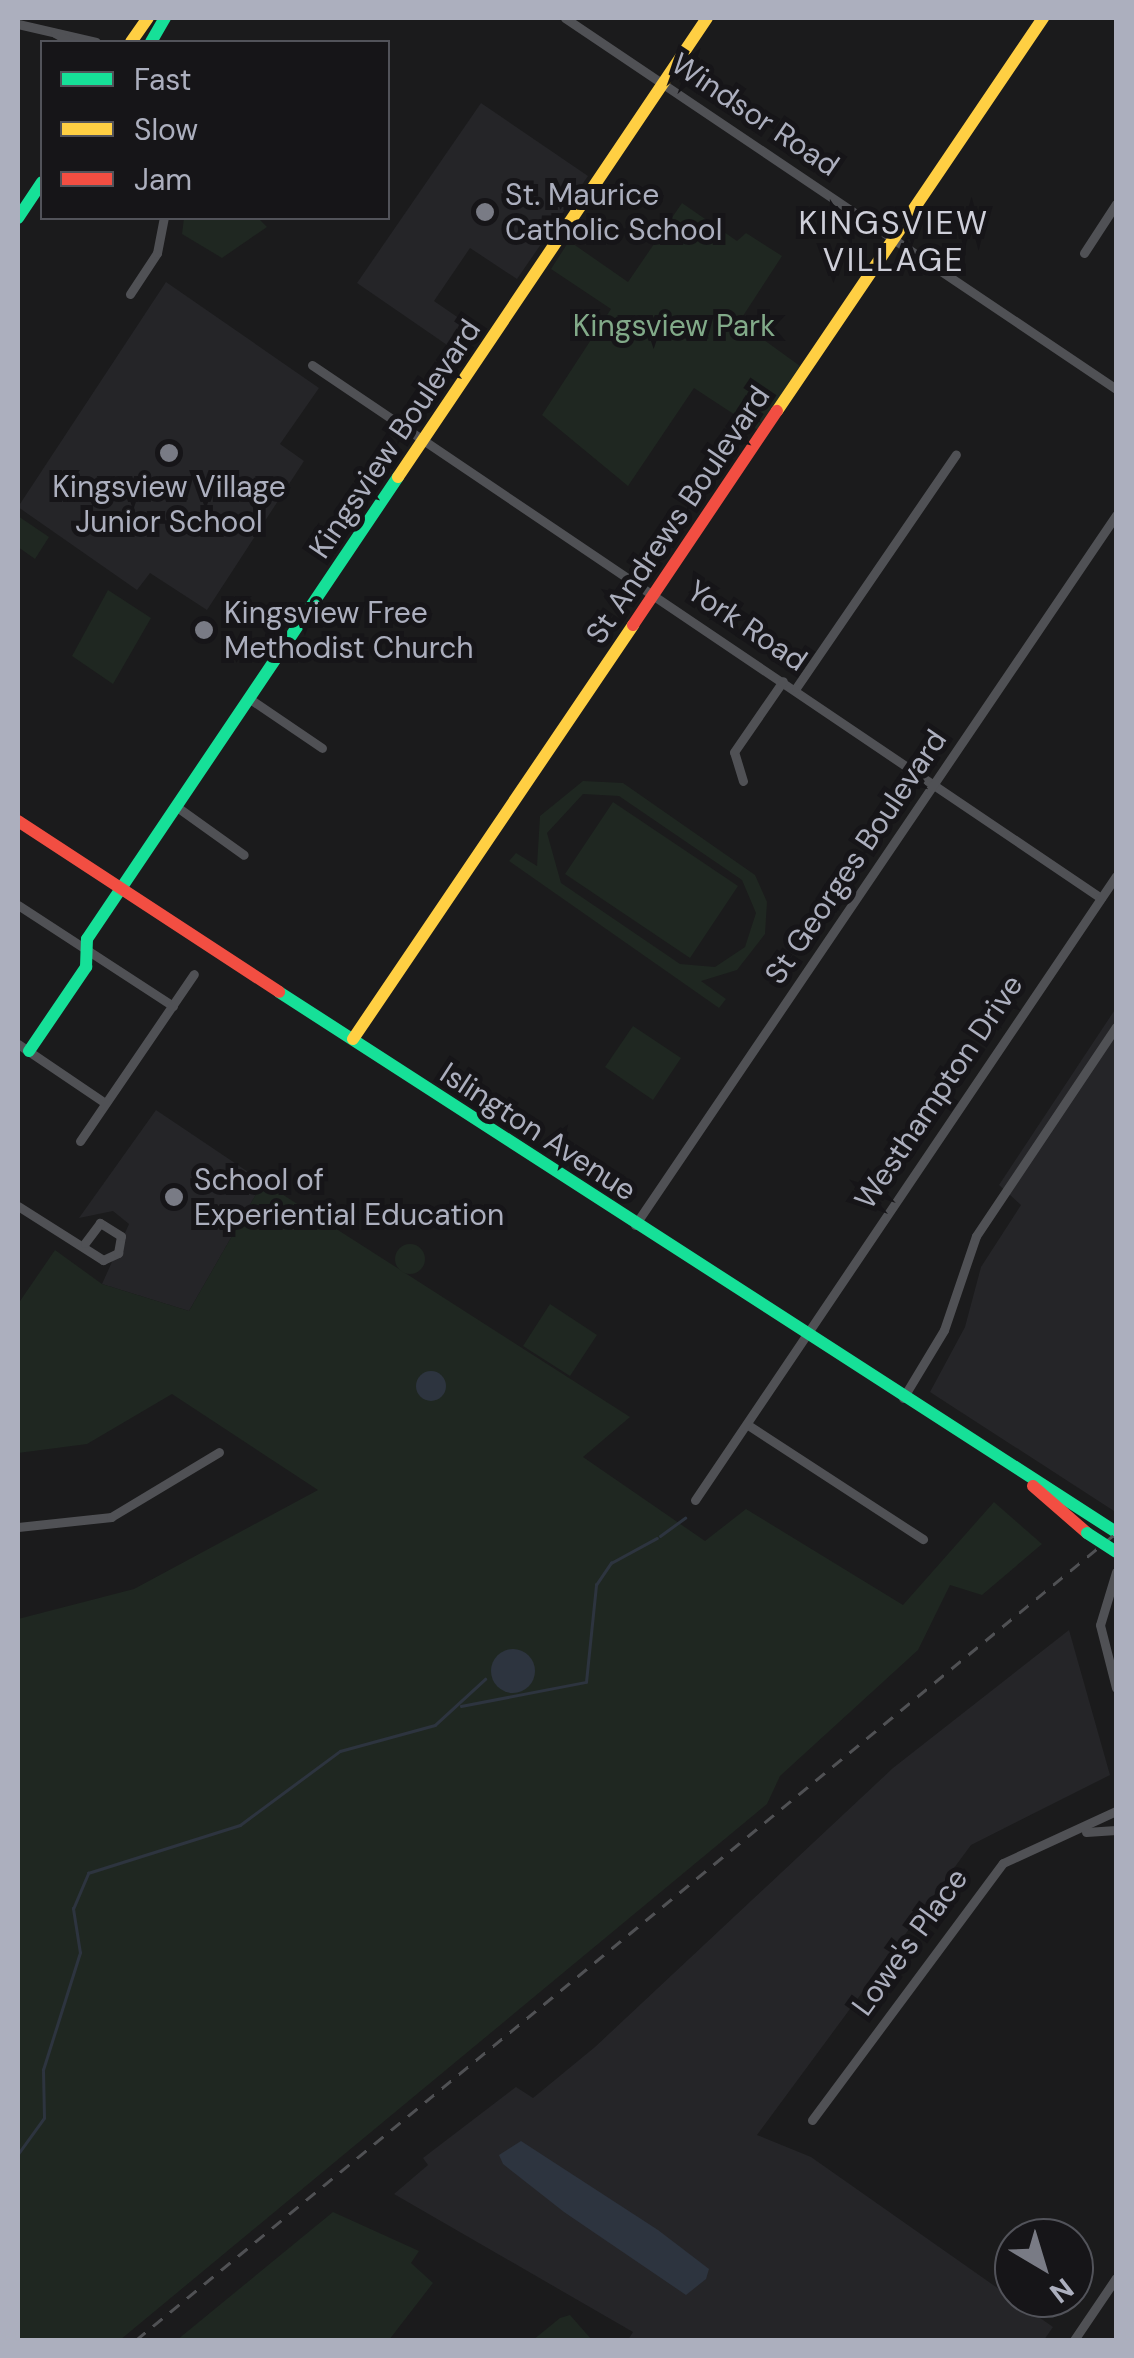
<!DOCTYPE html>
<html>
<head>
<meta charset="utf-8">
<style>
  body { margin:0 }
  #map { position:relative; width:1134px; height:2358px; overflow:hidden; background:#1b1b1c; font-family:"DM Sans",sans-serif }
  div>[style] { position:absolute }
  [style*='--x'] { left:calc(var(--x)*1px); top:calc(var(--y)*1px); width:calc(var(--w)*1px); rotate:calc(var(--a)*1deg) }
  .built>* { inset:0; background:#252528 }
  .green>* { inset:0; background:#1f2721 }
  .round { border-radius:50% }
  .water>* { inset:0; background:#2d343f }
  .stream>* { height:2.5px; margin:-1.25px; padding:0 1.25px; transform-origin:1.25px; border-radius:1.25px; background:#2d343f }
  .street>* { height:9px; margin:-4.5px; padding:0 4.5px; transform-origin:4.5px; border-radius:4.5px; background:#505155 }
  .fast>* { height:12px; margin:-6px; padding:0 6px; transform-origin:6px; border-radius:6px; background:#16e098 }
  .slow>* { height:12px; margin:-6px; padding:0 6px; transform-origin:6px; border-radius:6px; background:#ffcf43 }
  .jam>* { height:12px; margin:-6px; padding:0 6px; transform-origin:6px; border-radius:6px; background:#f24e42 }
  .rail>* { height:2.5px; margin-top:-1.25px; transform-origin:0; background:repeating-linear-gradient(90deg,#505154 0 12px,transparent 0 22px) }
  .fast-bridge>* { height:12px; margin:-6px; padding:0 6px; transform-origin:6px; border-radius:6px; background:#16e098 }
  .dots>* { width:28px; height:28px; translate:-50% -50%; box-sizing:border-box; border:5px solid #161518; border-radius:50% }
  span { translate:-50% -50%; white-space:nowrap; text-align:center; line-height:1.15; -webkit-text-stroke:10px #161518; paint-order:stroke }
  .street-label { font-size:30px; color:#acafbe }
  .poi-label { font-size:30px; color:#acafbe }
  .left { translate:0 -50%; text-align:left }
  .park-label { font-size:30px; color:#82aa89 }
  .neighbourhood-label { font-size:32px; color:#cecfd9; letter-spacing:2.5px }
  .frame { position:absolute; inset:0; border:20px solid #acafbe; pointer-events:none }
  .legend { position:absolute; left:40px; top:40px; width:350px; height:180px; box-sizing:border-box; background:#161518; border:2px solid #52535a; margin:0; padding:12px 18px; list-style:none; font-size:30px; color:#acafbe }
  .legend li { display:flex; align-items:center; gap:20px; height:50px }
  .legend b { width:50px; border:2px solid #52535a }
  .north { position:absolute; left:994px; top:2218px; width:100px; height:100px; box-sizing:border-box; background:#161518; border:2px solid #52535a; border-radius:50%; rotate:142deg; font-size:28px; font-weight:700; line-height:40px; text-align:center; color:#acafbe }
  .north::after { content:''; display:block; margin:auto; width:35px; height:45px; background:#797b85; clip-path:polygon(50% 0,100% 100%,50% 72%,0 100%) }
</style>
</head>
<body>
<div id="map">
  <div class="built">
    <i style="clip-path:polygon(481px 103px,588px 176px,517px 279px,470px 248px,434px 301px,479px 332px,463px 356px,357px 283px)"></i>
    <i style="clip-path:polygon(166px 282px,319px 388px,280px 444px,304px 461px,207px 610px,150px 573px,137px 590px,18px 507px)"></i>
    <i style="clip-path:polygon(1116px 1008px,1116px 1509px,1114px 1511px,930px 1392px,965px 1327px,981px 1267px,1021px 1205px,999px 1185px)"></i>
    <i style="clip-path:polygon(156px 1110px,263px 1182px,189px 1311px,102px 1284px,129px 1224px,113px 1211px,79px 1218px)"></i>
    <i style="clip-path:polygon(1069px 1630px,1110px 1775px,971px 1845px,757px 2135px,811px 2157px,1053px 2327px,1044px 2340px,628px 2340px,633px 2332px,394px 2194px,428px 2165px,423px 2158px,516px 2087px,533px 2098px,595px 2047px,893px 1768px)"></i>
  </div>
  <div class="green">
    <i style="clip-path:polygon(682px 203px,737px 241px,746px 233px,782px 256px,739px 322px,800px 366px,758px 430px,694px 388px,628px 486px,542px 415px,611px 309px,551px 269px,569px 241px,628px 282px)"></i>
    <i style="clip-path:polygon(184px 218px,258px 218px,267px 227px,222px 258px,182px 234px)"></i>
    <i style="clip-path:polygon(18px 516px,49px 537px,35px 559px,18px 547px)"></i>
    <i style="clip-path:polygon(108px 590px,151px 618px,113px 684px,72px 656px)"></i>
    <i style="clip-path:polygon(evenodd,583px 781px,623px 783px,755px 875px,767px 902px,765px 934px,737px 970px,701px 981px,726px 999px,719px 1008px,509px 861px,516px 853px,537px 866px,540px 816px,583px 781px,583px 794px,619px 796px,742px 880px,756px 913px,745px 947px,715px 967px,680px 964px,561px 883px,547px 833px,583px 794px)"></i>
    <i style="clip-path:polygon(613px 802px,738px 886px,690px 958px,565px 874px)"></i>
    <i style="clip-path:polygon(633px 1026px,681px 1058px,653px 1100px,605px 1067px)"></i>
    <i style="clip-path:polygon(263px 1182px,630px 1417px,583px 1457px,705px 1541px,746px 1509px,903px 1605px,994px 1502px,1042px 1544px,982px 1595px,950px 1585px,918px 1650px,780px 1776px,767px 1804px,120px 2340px,18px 2340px,18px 1619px,134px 1589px,318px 1490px,172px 1394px,87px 1444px,18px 1453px,18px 1304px,55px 1250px,102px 1284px,189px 1311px)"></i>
    <i class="round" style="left:395px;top:1244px;width:30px;height:30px"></i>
    <i style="clip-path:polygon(550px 1304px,597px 1335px,570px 1376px,523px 1346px)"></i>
    <i style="clip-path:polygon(333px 2212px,419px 2251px,411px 2263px,433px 2283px,389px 2340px,177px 2340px)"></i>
    <i style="clip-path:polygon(570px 2315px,592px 2340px,533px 2340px,560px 2318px)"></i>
  </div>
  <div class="water">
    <i class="round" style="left:416px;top:1371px;width:30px;height:30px"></i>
    <i class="round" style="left:491px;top:1649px;width:44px;height:44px"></i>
    <i style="clip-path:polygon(521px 2141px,658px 2230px,709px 2269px,706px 2279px,686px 2295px,564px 2212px,503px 2164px,499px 2155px)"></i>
  </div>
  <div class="stream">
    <i style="--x:660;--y:1536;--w:31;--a:-36"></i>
    <i style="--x:461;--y:1706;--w:127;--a:-10.9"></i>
    <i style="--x:586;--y:1682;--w:98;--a:-84.1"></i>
    <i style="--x:596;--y:1585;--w:27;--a:-56"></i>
    <i style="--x:611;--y:1563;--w:52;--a:-28.5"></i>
    <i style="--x:18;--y:2154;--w:44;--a:-54.2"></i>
    <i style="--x:44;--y:2118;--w:48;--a:-91.2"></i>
    <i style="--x:43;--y:2070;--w:123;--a:-72.5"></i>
    <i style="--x:80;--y:1953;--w:45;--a:-99"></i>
    <i style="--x:73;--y:1909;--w:39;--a:-67"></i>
    <i style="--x:88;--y:1873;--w:159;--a:-17.5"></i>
    <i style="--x:240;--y:1825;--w:124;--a:-36.5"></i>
    <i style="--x:340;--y:1751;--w:98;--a:-15.3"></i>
    <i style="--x:435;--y:1725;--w:68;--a:-42.6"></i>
  </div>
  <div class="street">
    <i style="--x:565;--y:18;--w:664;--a:33.95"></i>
    <i style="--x:18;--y:24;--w:80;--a:13"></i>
    <i style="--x:55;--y:33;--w:18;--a:29"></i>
    <i style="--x:1084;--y:253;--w:59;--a:-56.9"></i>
    <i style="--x:130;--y:294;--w:49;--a:-56.6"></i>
    <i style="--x:157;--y:253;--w:36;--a:-79"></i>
    <i style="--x:312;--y:365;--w:952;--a:34.04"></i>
    <i style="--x:796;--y:688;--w:283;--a:-55.6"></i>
    <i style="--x:250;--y:699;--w:87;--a:34.2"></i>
    <i style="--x:743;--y:781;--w:30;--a:-107"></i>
    <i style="--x:734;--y:752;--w:86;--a:-55.4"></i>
    <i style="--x:177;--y:807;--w:82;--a:35.6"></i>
    <i style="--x:18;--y:905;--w:185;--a:33.1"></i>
    <i style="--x:18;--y:1044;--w:105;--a:34.1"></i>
    <i style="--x:80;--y:1141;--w:202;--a:-55.7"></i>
    <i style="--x:18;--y:1206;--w:101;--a:32.4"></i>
    <i style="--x:103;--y:1260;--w:17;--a:-25"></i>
    <i style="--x:118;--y:1253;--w:17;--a:-80"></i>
    <i style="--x:121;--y:1236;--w:25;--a:-148"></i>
    <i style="--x:100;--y:1223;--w:25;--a:127"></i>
    <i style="--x:635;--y:1225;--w:858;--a:-55.88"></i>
    <i style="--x:903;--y:1398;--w:79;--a:-58.9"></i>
    <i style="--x:944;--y:1330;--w:99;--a:-71.2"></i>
    <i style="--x:976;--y:1236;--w:252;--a:-56.2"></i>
    <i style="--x:748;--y:1425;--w:209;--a:33.1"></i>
    <i style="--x:695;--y:1500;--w:753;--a:-55.99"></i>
    <i style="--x:18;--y:1527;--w:94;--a:-6.1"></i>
    <i style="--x:111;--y:1517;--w:126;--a:-31"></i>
    <i style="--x:1116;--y:1572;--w:55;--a:106.8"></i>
    <i style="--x:1100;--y:1625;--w:65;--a:75.7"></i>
    <i style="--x:1086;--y:1832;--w:30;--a:-4"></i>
    <i style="--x:812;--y:2120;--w:320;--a:-53.4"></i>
    <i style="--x:1003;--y:1863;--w:124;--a:-24.7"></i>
    <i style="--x:1074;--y:2340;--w:75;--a:-55.9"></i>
  </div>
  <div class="fast">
    <i style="--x:151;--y:42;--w:28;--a:-60"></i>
    <i style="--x:18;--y:218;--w:43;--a:-56.3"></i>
    <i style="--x:279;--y:992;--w:996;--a:32.83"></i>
    <i style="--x:29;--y:1051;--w:102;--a:-55.8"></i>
    <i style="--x:86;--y:967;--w:28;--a:-88"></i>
    <i style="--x:87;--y:939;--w:557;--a:-56.05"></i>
  </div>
  <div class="slow">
    <i style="--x:131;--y:42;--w:29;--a:-55"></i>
    <i style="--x:777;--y:411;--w:475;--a:-55.9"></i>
    <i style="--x:398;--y:477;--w:553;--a:-56.05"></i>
    <i style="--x:353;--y:1039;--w:500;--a:-55.9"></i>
  </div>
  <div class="jam">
    <i style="--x:633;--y:625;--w:258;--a:-56.1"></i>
    <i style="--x:18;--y:821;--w:312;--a:33.2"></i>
    <i style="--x:1033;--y:1486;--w:72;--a:41"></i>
  </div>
  <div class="rail">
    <i style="--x:136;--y:2340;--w:1270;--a:-39.47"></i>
  </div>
  <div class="fast-bridge">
    <i style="--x:1087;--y:1533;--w:35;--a:33"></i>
  </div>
  <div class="dots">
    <i style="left:485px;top:212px;background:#797b85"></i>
    <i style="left:169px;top:453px;background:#797b85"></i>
    <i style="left:204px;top:630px;background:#797b85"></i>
    <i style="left:174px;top:1197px;background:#797b85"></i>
  </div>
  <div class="street-label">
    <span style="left:755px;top:115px;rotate:34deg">Windsor Road</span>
    <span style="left:395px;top:439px;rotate:-56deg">Kingsview Boulevard</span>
    <span style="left:678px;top:515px;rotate:-56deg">St Andrews Boulevard</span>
    <span style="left:747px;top:626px;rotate:34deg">York Road</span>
    <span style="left:856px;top:857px;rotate:-56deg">St Georges Boulevard</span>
    <span style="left:939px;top:1092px;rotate:-56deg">Westhampton Drive</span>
    <span style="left:538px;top:1132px;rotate:33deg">Islington Avenue</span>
    <span style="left:910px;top:1942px;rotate:-54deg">Lowe's Place</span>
  </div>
  <div class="poi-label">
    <span class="left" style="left:505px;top:212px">St. Maurice<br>Catholic School</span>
    <span style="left:169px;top:504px">Kingsview Village<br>Junior School</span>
    <span class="left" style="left:224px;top:630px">Kingsview Free<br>Methodist Church</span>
    <span class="left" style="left:194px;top:1197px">School of<br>Experiential Education</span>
  </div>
  <div class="park-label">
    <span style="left:674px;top:326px">Kingsview Park</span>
  </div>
  <div class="neighbourhood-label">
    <span style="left:894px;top:242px">KINGSVIEW<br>VILLAGE</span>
  </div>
  <div class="frame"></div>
  <ul class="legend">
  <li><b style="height:12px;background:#16e098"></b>Fast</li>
  <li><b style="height:12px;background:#ffcf43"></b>Slow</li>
  <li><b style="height:12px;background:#f24e42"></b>Jam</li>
  </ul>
  <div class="north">N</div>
</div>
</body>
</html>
